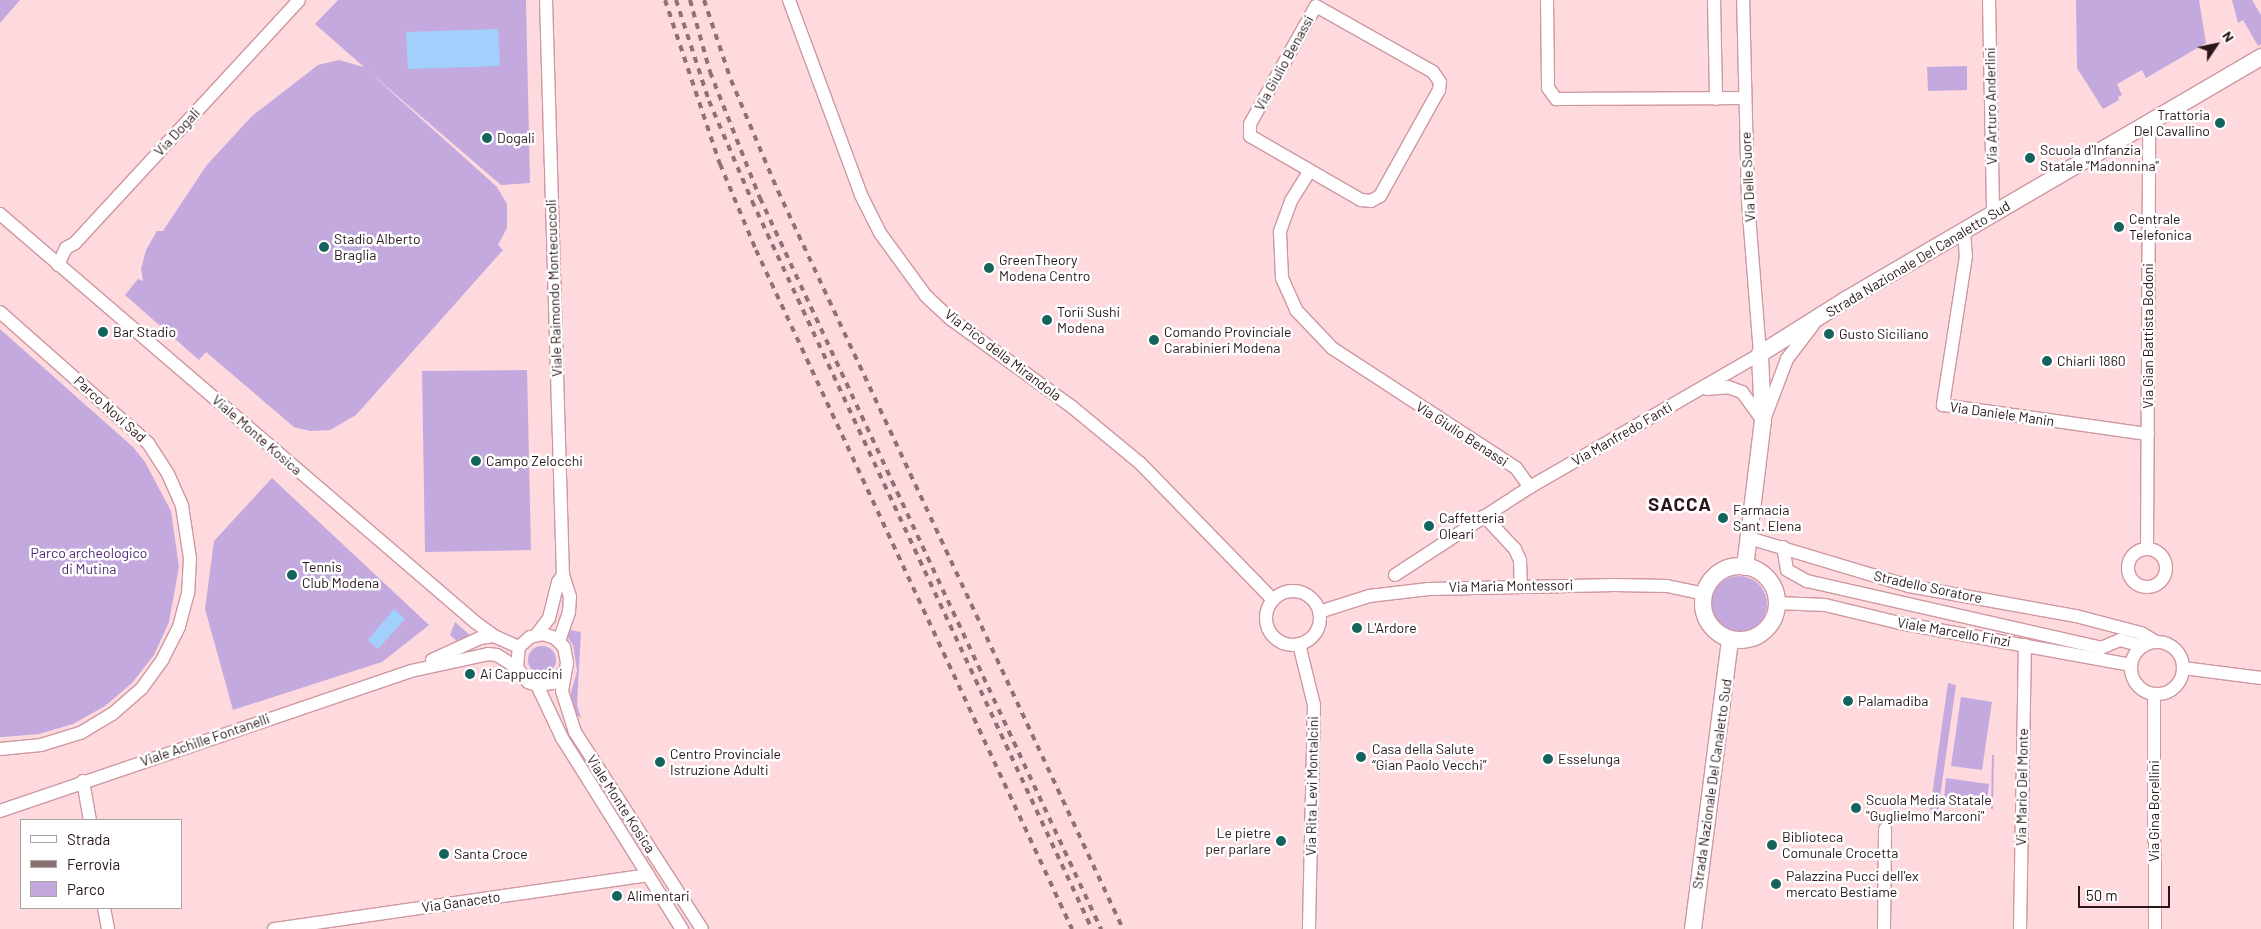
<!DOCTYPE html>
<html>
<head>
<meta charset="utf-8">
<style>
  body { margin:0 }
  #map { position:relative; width:2261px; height:929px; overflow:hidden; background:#fedadf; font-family:Barlow,sans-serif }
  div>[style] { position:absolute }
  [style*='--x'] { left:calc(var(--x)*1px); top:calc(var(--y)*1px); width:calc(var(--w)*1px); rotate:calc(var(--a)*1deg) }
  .green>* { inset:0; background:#c4a9df }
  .round { border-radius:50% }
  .water>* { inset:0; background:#a2d0fc }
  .roads { filter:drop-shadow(1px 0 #cf97a0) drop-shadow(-1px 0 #cf97a0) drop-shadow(0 1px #cf97a0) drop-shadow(0 -1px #cf97a0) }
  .minor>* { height:12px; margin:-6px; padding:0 6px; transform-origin:6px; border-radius:6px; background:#fff }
  .minor>.ring { margin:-6px; padding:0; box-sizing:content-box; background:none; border:12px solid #fff; border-radius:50% }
  .major>* { height:16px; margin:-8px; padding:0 8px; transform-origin:8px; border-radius:8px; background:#fff }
  .major>.ring { margin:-8px; padding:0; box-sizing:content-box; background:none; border:16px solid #fff; border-radius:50% }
  .rail>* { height:4px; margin-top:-2px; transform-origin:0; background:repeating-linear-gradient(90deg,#8c7175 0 6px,transparent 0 12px) }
  .dots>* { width:14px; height:14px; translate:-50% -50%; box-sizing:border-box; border:2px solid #fff; border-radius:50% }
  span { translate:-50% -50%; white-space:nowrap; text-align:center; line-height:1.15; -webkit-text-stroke:5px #fff; paint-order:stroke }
  .street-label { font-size:14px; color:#2a161a }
  .poi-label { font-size:14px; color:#2a161a }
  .right { translate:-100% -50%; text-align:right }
  .left { translate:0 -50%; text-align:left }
  .park-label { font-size:14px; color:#542874 }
  .district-label { font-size:19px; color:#2a161a; font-weight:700; letter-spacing:1px }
  .legend { position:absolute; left:20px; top:819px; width:162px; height:90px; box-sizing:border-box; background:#fff; border:1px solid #aaa2a3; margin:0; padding:6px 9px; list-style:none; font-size:15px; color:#2a161a }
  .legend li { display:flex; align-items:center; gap:10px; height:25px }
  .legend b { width:25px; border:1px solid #aaa2a3 }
  .north { position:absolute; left:2191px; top:20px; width:50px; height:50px; -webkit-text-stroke:4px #fff; paint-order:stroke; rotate:56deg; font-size:14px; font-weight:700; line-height:20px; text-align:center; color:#2a161a }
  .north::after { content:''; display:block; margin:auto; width:18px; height:22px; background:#2a161a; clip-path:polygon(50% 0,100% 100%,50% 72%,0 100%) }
  .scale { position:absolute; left:2078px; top:886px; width:92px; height:22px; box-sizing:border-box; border:2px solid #2a161a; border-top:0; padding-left:6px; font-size:15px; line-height:18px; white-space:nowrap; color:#2a161a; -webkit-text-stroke:4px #fff; paint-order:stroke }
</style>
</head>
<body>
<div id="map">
  <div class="green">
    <i style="clip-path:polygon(0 0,20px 0,0 23px)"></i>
    <i style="clip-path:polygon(338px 0,526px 0,530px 183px,501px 185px,367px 70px,497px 187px,507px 204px,507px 228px,498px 245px,503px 250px,356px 415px,330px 430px,310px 431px,294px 427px,206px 352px,199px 360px,125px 295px,138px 279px,143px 281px,141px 269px,146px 250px,157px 231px,163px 231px,206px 166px,252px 116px,318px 65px,339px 60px,364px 67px,315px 24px)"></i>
    <i style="clip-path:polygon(2076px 0,2199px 0,2206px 43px,2146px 78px,2142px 70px,2117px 84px,2122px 95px,2118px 97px,2119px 100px,2103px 109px,2077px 68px)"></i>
    <i style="clip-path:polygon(2232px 0,2252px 0,2261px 15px,2261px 44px,2258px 46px,2243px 20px,2238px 23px)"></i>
    <i style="clip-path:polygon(1967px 66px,1967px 90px,1928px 91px,1927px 67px)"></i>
    <i style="clip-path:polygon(0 329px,133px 447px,145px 462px,171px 511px,179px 567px,169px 622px,154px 655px,132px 683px,105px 706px,73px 724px,39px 734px,4px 737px,0 737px)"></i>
    <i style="clip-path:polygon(527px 370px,531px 550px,425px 552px,422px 371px)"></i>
    <i style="clip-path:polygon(272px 478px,429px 625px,382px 662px,233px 710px,205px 609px,214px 541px)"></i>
    <i class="round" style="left:1711px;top:576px;width:56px;height:56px"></i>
    <i style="clip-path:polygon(455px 622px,471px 636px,458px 642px,450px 635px)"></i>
    <i style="clip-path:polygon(569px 630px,581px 632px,577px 705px,581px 718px,575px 714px,569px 700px,577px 671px,573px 645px,568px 638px)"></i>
    <i class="round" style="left:528px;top:646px;width:28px;height:28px"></i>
    <i style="clip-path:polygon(1948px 683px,1956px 685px,1938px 811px,1930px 810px)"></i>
    <i style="clip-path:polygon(1961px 697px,1992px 702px,1982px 770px,1951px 766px)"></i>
    <i style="clip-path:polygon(1992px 755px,1994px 755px,1993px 809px,1991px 809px)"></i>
    <i style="clip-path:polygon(1946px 778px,1989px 784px,1987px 803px,1944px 798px)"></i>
  </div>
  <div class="water">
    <i style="clip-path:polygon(498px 29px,500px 66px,408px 69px,406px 32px)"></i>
    <i style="clip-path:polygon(394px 609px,405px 619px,378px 649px,368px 640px)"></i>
  </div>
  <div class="roads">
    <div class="minor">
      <i style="--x:546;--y:0;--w:575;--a:88.31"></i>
      <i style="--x:563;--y:575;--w:23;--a:72"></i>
      <i style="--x:570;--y:597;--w:15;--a:94"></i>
      <i style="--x:569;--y:612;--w:31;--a:109"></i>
      <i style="--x:789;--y:0;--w:208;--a:69.7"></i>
      <i style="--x:861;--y:195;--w:42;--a:63.4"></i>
      <i style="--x:880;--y:233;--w:78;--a:53.9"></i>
      <i style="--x:926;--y:296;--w:35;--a:43"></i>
      <i style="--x:952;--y:320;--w:148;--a:35.9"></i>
      <i style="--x:1072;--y:407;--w:88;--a:39.5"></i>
      <i style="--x:1140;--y:463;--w:191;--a:45.8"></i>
      <i style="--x:1547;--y:0;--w:88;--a:89.3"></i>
      <i style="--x:1548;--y:88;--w:14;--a:54"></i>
      <i style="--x:1556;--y:99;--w:189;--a:-0.3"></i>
      <i style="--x:1714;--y:0;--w:99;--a:88.8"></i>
      <i style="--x:1989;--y:0;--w:213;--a:88.9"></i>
      <i style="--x:1316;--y:6;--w:134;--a:29.4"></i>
      <i style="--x:1433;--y:72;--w:12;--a:55"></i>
      <i style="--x:1440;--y:82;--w:8;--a:97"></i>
      <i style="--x:1439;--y:90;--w:121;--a:119.1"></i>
      <i style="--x:1380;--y:196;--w:10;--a:151"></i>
      <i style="--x:1371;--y:201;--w:10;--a:-174"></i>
      <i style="--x:1361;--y:200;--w:128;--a:-150"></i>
      <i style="--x:1250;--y:136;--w:12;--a:-90"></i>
      <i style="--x:1250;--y:124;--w:135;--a:-60.8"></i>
      <i style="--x:1309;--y:172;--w:34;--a:122"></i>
      <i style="--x:1291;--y:201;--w:33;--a:110"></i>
      <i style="--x:1280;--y:232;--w:46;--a:87.5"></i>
      <i style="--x:1282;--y:278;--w:35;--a:66"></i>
      <i style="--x:1296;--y:310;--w:52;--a:46.5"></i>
      <i style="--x:1332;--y:348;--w:220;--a:33.1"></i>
      <i style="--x:1516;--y:468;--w:24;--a:54"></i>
      <i style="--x:0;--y:214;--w:626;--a:40.66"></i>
      <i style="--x:475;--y:622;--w:24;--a:36"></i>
      <i style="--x:494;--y:636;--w:27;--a:24"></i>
      <i style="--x:1964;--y:230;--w:26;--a:86"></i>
      <i style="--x:1966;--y:256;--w:151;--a:98.8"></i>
      <i style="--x:1943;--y:405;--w:207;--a:8.1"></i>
      <i style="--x:58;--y:265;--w:19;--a:-65"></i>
      <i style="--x:66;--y:248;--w:10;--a:-29"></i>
      <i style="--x:75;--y:243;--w:330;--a:-47.3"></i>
      <i style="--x:0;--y:312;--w:198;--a:41.5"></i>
      <i style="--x:148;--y:443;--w:37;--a:57"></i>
      <i style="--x:168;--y:474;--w:35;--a:66"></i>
      <i style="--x:182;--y:506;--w:53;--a:81.3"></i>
      <i style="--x:190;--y:558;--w:35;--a:93"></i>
      <i style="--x:188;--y:593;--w:35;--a:105"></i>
      <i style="--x:179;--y:627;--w:36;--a:117"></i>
      <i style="--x:163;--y:659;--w:37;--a:126"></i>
      <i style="--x:141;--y:689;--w:38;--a:139"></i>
      <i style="--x:112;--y:714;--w:37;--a:149"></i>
      <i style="--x:80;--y:733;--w:41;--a:162.9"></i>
      <i style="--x:41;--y:745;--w:41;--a:174.4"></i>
      <i style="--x:1707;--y:389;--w:21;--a:-5"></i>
      <i style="--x:1728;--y:387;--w:15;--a:20"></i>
      <i style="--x:1742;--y:392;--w:36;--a:54"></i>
      <i style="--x:1765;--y:417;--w:62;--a:-69.2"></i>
      <i style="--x:1787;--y:359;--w:43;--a:-52.6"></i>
      <i style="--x:1484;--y:516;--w:45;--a:46.8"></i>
      <i style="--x:1515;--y:549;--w:12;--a:66"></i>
      <i style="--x:1520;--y:560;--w:25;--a:88"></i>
      <i style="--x:1749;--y:538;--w:167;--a:16.7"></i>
      <i style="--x:1909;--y:586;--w:170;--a:10.2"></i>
      <i style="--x:2076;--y:616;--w:67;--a:14.7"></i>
      <i style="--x:2141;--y:633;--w:17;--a:31"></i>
      <i style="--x:1783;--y:547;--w:23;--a:80"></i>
      <i style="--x:1787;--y:570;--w:23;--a:29"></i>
      <i style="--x:1807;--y:581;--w:302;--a:12.8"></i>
      <i style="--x:2101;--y:648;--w:21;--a:-23"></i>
      <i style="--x:2120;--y:640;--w:24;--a:15"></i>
      <i style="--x:2147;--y:549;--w:427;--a:-89.7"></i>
      <i class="ring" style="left:2128px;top:549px;width:26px;height:26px"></i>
      <i style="--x:1395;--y:575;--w:161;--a:-33.1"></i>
      <i style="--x:1530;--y:487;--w:266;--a:-30"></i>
      <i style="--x:1760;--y:354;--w:154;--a:-94.5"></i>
      <i style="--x:1748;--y:200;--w:200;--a:-91.4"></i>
      <i class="ring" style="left:1266px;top:591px;width:42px;height:42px"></i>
      <i style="--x:1777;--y:603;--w:48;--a:2.4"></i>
      <i style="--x:1825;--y:605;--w:77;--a:13.5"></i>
      <i style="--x:1900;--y:623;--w:235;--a:10.3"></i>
      <i style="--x:1319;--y:612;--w:52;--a:-17.7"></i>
      <i style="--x:1369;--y:596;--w:60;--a:-6.7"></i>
      <i style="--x:1429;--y:589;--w:186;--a:-1.2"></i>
      <i style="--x:1615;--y:585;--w:52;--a:1.1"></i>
      <i style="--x:1667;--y:586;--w:38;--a:12"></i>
      <i style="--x:537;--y:634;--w:20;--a:-53"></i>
      <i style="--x:549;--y:618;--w:37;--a:-76"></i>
      <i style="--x:558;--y:582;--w:9;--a:-54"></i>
      <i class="ring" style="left:2131px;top:642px;width:40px;height:40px"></i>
      <i style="--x:1299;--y:644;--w:63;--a:76.2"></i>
      <i style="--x:1314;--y:705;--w:224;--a:91.3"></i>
      <i style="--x:432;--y:660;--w:53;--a:-24.6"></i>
      <i style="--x:480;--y:638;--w:14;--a:-8"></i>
      <i style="--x:2183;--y:668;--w:79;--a:7.3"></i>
      <i style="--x:565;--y:671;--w:17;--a:135"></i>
      <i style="--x:553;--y:683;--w:16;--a:173"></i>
      <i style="--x:537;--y:685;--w:9;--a:-162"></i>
      <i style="--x:528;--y:682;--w:18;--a:-128"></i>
      <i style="--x:517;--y:668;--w:21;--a:-85"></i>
      <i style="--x:519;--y:647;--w:15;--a:-42"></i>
      <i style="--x:530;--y:637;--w:13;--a:-13"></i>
      <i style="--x:543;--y:634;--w:13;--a:18"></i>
      <i style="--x:555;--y:638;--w:13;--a:45"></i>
      <i style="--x:564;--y:647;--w:16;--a:79"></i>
      <i style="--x:567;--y:663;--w:28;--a:100"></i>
      <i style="--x:562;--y:691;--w:43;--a:72.4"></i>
      <i style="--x:575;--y:732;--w:234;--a:57.2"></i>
      <i style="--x:537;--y:685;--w:59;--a:64.7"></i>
      <i style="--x:562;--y:738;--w:226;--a:57.9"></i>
      <i style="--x:2154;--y:694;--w:235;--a:89.8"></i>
      <i style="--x:83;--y:781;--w:40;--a:80"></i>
      <i style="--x:0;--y:811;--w:434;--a:-18.8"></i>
      <i style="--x:411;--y:671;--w:79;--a:-12.4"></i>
      <i style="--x:488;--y:654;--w:9;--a:6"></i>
      <i style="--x:497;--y:655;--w:24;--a:33"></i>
      <i style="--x:104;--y:908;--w:21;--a:79"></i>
      <i style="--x:274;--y:929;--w:378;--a:-8.2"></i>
      <i style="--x:1884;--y:929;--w:100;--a:-89.4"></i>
      <i style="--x:2020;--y:929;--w:284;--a:-89"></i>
    </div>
    <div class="major">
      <i class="ring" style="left:1703px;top:566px;width:58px;height:58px"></i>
      <i style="--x:1745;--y:567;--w:147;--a:-83"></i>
      <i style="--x:1763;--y:421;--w:67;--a:-92.6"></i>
      <i style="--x:1760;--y:354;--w:103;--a:-32.3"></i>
      <i style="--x:1847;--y:299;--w:480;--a:-30.3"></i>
      <i style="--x:1693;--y:929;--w:292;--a:-82.7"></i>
    </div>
  </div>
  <div class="rail">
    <i style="--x:665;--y:0;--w:173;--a:71.5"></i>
    <i style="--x:720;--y:164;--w:93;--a:67.3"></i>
    <i style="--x:756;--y:250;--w:749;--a:65.04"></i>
    <i style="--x:676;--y:0;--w:106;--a:71.9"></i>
    <i style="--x:709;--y:101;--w:109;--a:66.7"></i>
    <i style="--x:752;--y:201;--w:803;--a:64.97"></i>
    <i style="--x:690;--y:0;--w:75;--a:74.5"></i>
    <i style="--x:710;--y:72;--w:136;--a:68.4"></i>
    <i style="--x:760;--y:198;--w:807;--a:64.99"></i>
    <i style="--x:704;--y:0;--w:84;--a:71.4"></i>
    <i style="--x:731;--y:80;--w:121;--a:67.1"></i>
    <i style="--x:778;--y:191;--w:815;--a:64.94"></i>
  </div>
  <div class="dots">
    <i style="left:2220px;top:123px;background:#15635d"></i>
    <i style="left:487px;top:138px;background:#15635d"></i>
    <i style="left:2030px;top:158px;background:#15635d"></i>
    <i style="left:2119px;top:227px;background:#15635d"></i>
    <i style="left:324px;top:247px;background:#15635d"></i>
    <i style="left:989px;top:268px;background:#15635d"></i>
    <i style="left:1047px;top:320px;background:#15635d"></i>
    <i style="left:103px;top:332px;background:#15635d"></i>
    <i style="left:1829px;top:334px;background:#15635d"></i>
    <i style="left:1154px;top:340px;background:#15635d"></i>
    <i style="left:2047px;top:361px;background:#15635d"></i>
    <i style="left:476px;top:461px;background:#15635d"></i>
    <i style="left:1723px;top:518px;background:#15635d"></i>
    <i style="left:1429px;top:526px;background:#15635d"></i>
    <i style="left:292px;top:575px;background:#15635d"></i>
    <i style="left:1357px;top:628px;background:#15635d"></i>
    <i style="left:470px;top:674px;background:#15635d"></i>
    <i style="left:1848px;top:701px;background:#15635d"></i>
    <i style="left:1361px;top:757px;background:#15635d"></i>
    <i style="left:1548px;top:759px;background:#15635d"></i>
    <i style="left:660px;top:762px;background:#15635d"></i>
    <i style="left:1856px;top:808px;background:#15635d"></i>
    <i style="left:1281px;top:841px;background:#15635d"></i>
    <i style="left:1772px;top:845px;background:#15635d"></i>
    <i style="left:444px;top:854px;background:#15635d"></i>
    <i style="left:1776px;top:884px;background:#15635d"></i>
    <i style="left:617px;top:896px;background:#15635d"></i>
  </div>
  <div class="street-label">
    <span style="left:1284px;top:63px;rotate:-61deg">Via Giulio Benassi</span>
    <span style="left:1991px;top:106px;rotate:-91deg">Via Arturo Anderlini</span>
    <span style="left:177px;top:132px;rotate:-47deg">Via Dogali</span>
    <span style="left:1748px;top:177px;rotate:-93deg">Via Delle Suore</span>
    <span style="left:1918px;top:259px;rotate:-31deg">Strada Nazionale Del Canaletto Sud</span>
    <span style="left:554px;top:288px;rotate:-92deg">Viale Raimondo Montecuccoli</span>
    <span style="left:2148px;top:336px;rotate:-90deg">Via Gian Battista Bodoni</span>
    <span style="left:1003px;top:355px;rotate:37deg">Via Pico della Mirandola</span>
    <span style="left:110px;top:409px;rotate:42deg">Parco Novi Sad</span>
    <span style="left:2002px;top:414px;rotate:8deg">Via Daniele Manin</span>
    <span style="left:1462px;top:434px;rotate:33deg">Via Giulio Benassi</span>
    <span style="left:1622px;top:434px;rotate:-30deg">Via Manfredo Fanti</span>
    <span style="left:257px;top:435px;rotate:41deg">Viale Monte Kosica</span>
    <span style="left:1511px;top:586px;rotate:-1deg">Via Maria Montessori</span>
    <span style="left:1928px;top:587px;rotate:12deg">Stradello Soratore</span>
    <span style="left:1954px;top:632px;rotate:10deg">Viale Marcello Finzi</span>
    <span style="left:205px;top:740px;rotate:-19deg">Viale Achille Fontanelli</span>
    <span style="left:1712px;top:784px;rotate:-82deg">Strada Nazionale Del Canaletto Sud</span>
    <span style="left:1312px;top:786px;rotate:-89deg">Via Rita Levi Montalcini</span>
    <span style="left:2022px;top:787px;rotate:-89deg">Via Mario Del Monte</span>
    <span style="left:621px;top:804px;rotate:57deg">Viale Monte Kosica</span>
    <span style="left:2154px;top:811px;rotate:-90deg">Via Gina Borellini</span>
    <span style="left:461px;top:902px;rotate:-8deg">Via Ganaceto</span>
  </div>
  <div class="poi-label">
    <span class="right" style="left:2210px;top:123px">Trattoria<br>Del Cavallino</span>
    <span class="left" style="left:497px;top:138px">Dogali</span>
    <span class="left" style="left:2040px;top:158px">Scuola d'Infanzia<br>Statale "Madonnina"</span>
    <span class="left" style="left:2129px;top:227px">Centrale<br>Telefonica</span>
    <span class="left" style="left:334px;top:247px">Stadio Alberto<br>Braglia</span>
    <span class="left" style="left:999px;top:268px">GreenTheory<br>Modena Centro</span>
    <span class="left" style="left:1057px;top:320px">Torii Sushi<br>Modena</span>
    <span class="left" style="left:113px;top:332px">Bar Stadio</span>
    <span class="left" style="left:1164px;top:340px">Comando Provinciale<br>Carabinieri Modena</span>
    <span class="left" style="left:1839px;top:334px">Gusto Siciliano</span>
    <span class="left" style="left:2057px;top:361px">Chiarli 1860</span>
    <span class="left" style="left:486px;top:461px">Campo Zelocchi</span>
    <span class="left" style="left:1733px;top:518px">Farmacia<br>Sant. Elena</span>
    <span class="left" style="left:1439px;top:526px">Caffetteria<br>Oleari</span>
    <span class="left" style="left:302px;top:575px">Tennis<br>Club Modena</span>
    <span class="left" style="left:1367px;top:628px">L'Ardore</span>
    <span class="left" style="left:480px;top:674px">Ai Cappuccini</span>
    <span class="left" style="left:1858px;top:701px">Palamadiba</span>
    <span class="left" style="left:1372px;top:757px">Casa della Salute<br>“Gian Paolo Vecchi”</span>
    <span class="left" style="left:670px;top:762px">Centro Provinciale<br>Istruzione Adulti</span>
    <span class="left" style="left:1558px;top:759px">Esselunga</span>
    <span class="left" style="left:1866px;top:808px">Scuola Media Statale<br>"Guglielmo Marconi"</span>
    <span class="right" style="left:1271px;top:841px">Le pietre<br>per parlare</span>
    <span class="left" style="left:1782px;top:845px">Biblioteca<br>Comunale Crocetta</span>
    <span class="left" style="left:454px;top:854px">Santa Croce</span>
    <span class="left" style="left:1786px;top:884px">Palazzina Pucci dell'ex<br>mercato Bestiame</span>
    <span class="left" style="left:627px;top:896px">Alimentari</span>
  </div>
  <div class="park-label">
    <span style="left:89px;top:561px">Parco archeologico<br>di Mutina</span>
  </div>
  <div class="district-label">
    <span style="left:1680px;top:504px">SACCA</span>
  </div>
  <ul class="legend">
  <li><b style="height:6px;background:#fff"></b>Strada</li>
  <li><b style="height:6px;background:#8c7175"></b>Ferrovia</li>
  <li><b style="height:14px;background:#c4a9df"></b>Parco</li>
  </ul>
  <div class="north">N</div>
  <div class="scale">50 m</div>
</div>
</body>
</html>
